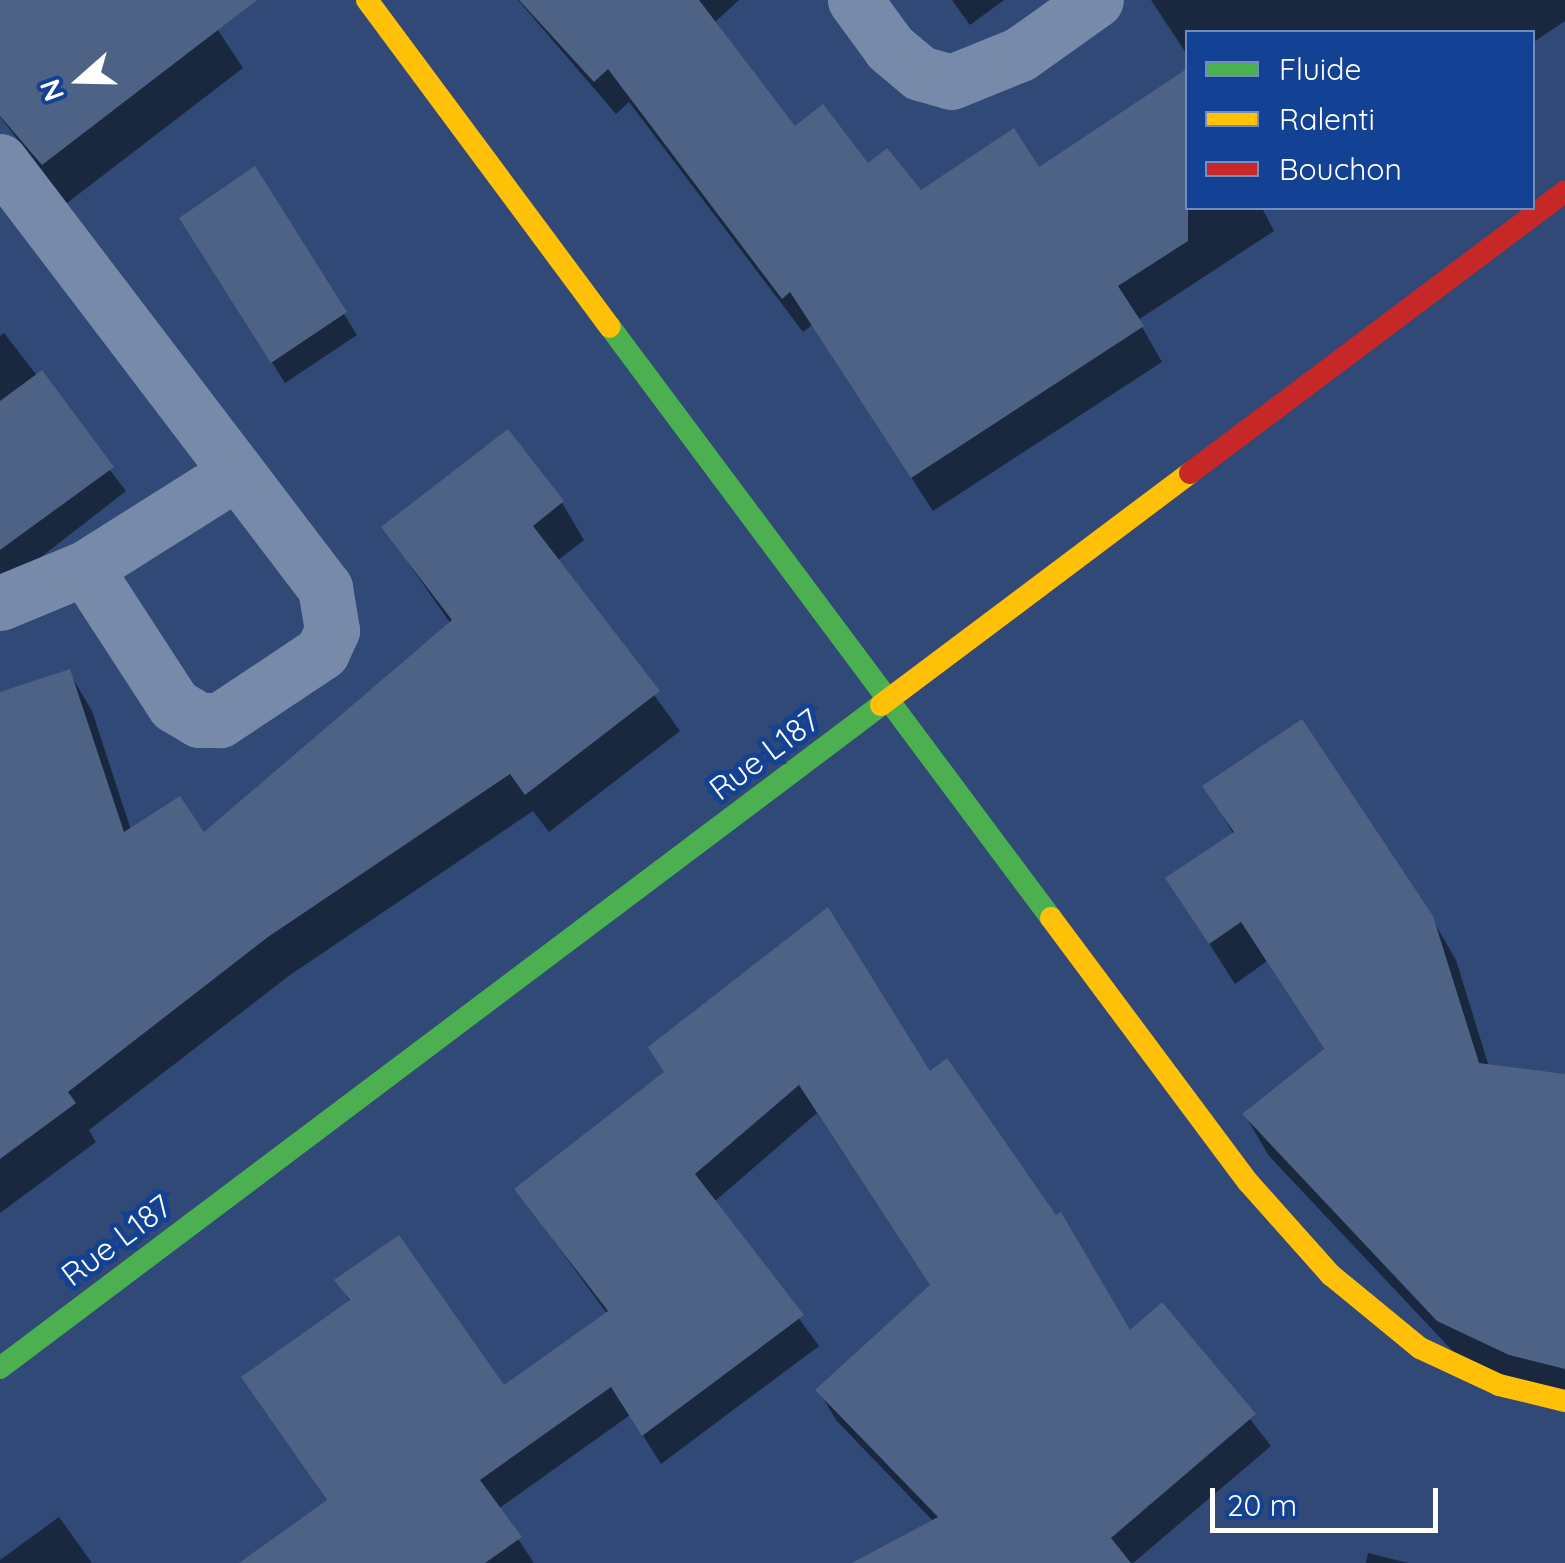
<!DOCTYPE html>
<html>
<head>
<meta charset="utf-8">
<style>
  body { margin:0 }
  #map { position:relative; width:1565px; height:1563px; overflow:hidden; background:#304976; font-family:Quicksand,sans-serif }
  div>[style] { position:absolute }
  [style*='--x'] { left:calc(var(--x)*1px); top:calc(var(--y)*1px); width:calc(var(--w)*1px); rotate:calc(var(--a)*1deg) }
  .shadow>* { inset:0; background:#0007 }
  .building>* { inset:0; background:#4d6285 }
  .street>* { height:55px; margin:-27.5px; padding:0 27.5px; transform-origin:27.5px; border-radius:27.5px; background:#788aa9 }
  .fast>* { height:22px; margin:-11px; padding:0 11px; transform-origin:11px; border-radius:11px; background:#4caf50 }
  .slow>* { height:22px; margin:-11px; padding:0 11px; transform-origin:11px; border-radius:11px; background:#ffc107 }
  .jam>* { height:22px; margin:-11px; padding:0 11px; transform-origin:11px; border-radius:11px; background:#c62828 }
  span { translate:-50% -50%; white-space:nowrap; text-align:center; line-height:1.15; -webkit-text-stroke:10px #134193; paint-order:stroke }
  .street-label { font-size:32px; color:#fff }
  .legend { position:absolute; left:1185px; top:30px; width:350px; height:180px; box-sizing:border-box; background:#134193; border:2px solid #718dbe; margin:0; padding:12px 18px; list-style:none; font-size:30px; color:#fff }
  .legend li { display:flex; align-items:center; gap:20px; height:50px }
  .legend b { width:50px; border:2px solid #718dbe }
  .north { position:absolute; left:30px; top:30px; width:100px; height:100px; -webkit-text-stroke:8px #134193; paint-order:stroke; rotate:250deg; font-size:28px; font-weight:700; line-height:40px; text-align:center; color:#fff }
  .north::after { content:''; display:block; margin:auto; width:35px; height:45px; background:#fff; clip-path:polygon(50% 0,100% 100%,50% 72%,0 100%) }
  .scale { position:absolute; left:1210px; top:1488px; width:228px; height:45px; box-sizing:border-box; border:5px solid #fff; border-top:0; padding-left:12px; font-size:30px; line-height:35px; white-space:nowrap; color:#fff; -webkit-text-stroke:8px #134193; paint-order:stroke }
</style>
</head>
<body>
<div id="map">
  <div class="shadow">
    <i style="clip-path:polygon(0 0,198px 0,243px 68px,67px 203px,0 117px)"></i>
    <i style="clip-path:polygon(518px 0,739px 0,714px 23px,795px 129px,921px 193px,1038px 170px,1188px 208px,1262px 208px,1274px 231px,1138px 320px,1162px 362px,933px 511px,812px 325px,803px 332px,629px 102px,616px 114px)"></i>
    <i style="clip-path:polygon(952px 0,1004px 0,970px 25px)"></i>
    <i style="clip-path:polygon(1151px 0,1565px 0,1565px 21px,1532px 43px,1532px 32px,1188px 32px,1188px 56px)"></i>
    <i style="clip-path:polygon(254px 170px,357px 335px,285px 383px,195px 240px)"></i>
    <i style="clip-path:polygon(4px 333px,126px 491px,0 589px,0 336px)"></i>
    <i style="clip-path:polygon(562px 503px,584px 540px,557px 561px,680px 731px,549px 832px,533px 811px,290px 975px,89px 1130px,96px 1142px,0 1213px,0 694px,69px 672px,92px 711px,131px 830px,203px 836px,451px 624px,384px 528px)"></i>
    <i style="clip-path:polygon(1206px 787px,1431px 917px,1456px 960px,1489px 1067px,1565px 1077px,1565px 1403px,1463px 1362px,1269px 1156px,1245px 1115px,1325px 1051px,1267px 961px,1235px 984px,1168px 879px,1234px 835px)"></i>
    <i style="clip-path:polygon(666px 1073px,929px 1075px,1129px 1334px,1162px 1306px,1271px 1446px,1133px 1563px,858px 1563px,934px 1522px,836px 1420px,819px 1391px,932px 1287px,817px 1113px,714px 1202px,819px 1346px,661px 1464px,630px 1415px,498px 1509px,534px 1563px,243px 1563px,328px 1502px,245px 1377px,350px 1302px,338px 1281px,504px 1388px,608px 1315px,517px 1190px)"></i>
    <i style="clip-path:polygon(59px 1517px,92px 1563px,0 1563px,0 1560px)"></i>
    <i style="clip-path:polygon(1368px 1553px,1408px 1563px,1366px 1563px)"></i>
  </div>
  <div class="building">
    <i style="clip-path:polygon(0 0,257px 0,42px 165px,0 116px)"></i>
    <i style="clip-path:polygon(519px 0,699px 0,795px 126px,823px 104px,868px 163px,887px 148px,921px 190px,1014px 128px,1039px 167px,1188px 68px,1188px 241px,1118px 286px,1144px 326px,911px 478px,790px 292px,782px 299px,608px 69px,594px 82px)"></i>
    <i style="clip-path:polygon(255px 166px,347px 312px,271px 363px,179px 218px)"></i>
    <i style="clip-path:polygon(42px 370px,114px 467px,0 550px,0 401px)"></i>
    <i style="clip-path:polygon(508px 429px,564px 501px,533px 526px,660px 691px,525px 795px,510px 774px,268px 937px,68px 1092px,76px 1103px,0 1159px,0 692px,70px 669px,124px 832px,180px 796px,204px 832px,452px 620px,381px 527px)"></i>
    <i style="clip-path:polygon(1302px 719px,1433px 916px,1479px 1063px,1565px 1074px,1565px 1369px,1509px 1355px,1437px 1321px,1242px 1114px,1324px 1049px,1241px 922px,1209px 944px,1165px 878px,1234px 832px,1202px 786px)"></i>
    <i style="clip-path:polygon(828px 907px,930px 1071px,947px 1058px,1056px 1215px,1061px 1212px,1130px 1330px,1162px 1302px,1256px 1414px,1111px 1538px,1131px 1563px,852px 1563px,938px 1517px,815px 1390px,930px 1285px,799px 1085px,695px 1174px,804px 1315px,642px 1436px,611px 1387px,480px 1480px,522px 1537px,485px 1563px,239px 1563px,327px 1500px,241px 1377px,350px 1300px,334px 1280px,399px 1235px,504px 1385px,608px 1311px,514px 1189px,664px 1072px,648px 1047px)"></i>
  </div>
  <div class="street">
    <i style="--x:855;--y:0;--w:59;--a:53.9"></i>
    <i style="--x:890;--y:48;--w:39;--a:40"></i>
    <i style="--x:920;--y:73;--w:32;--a:16"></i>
    <i style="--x:951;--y:82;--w:74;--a:-22.1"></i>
    <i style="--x:1020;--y:54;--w:93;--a:-35.4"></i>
    <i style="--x:0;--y:161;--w:537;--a:52.72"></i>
    <i style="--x:325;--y:588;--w:43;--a:80.5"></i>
    <i style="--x:332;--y:630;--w:24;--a:114"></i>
    <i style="--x:322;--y:652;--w:123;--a:146.3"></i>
    <i style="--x:220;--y:720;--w:21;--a:180"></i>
    <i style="--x:199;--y:720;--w:29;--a:-149"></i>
    <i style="--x:174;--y:705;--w:163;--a:-123"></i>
    <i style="--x:0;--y:603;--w:92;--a:-22.4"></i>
    <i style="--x:85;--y:568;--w:176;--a:-32.2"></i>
  </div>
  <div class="fast">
    <i style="--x:610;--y:327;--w:737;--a:53.27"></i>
    <i style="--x:0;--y:1368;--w:1103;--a:-36.96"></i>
  </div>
  <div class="slow">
    <i style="--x:367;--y:0;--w:407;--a:53.4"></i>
    <i style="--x:881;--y:705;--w:386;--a:-36.9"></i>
    <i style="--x:1051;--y:918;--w:329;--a:53.3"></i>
    <i style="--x:1248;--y:1182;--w:125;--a:48.3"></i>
    <i style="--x:1331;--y:1275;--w:115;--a:39.4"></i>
    <i style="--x:1420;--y:1348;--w:87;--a:25.1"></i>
    <i style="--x:1499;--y:1385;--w:68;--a:13.6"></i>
  </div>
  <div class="jam">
    <i style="--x:1190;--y:473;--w:469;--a:-36.9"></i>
  </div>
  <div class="street-label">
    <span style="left:764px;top:754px;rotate:-37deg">Rue L187</span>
    <span style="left:116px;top:1240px;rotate:-37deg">Rue L187</span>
  </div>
  <ul class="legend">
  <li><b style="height:12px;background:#4caf50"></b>Fluide</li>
  <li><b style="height:12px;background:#ffc107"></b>Ralenti</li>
  <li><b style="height:12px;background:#c62828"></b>Bouchon</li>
  </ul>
  <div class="north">N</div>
  <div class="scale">20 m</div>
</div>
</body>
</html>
